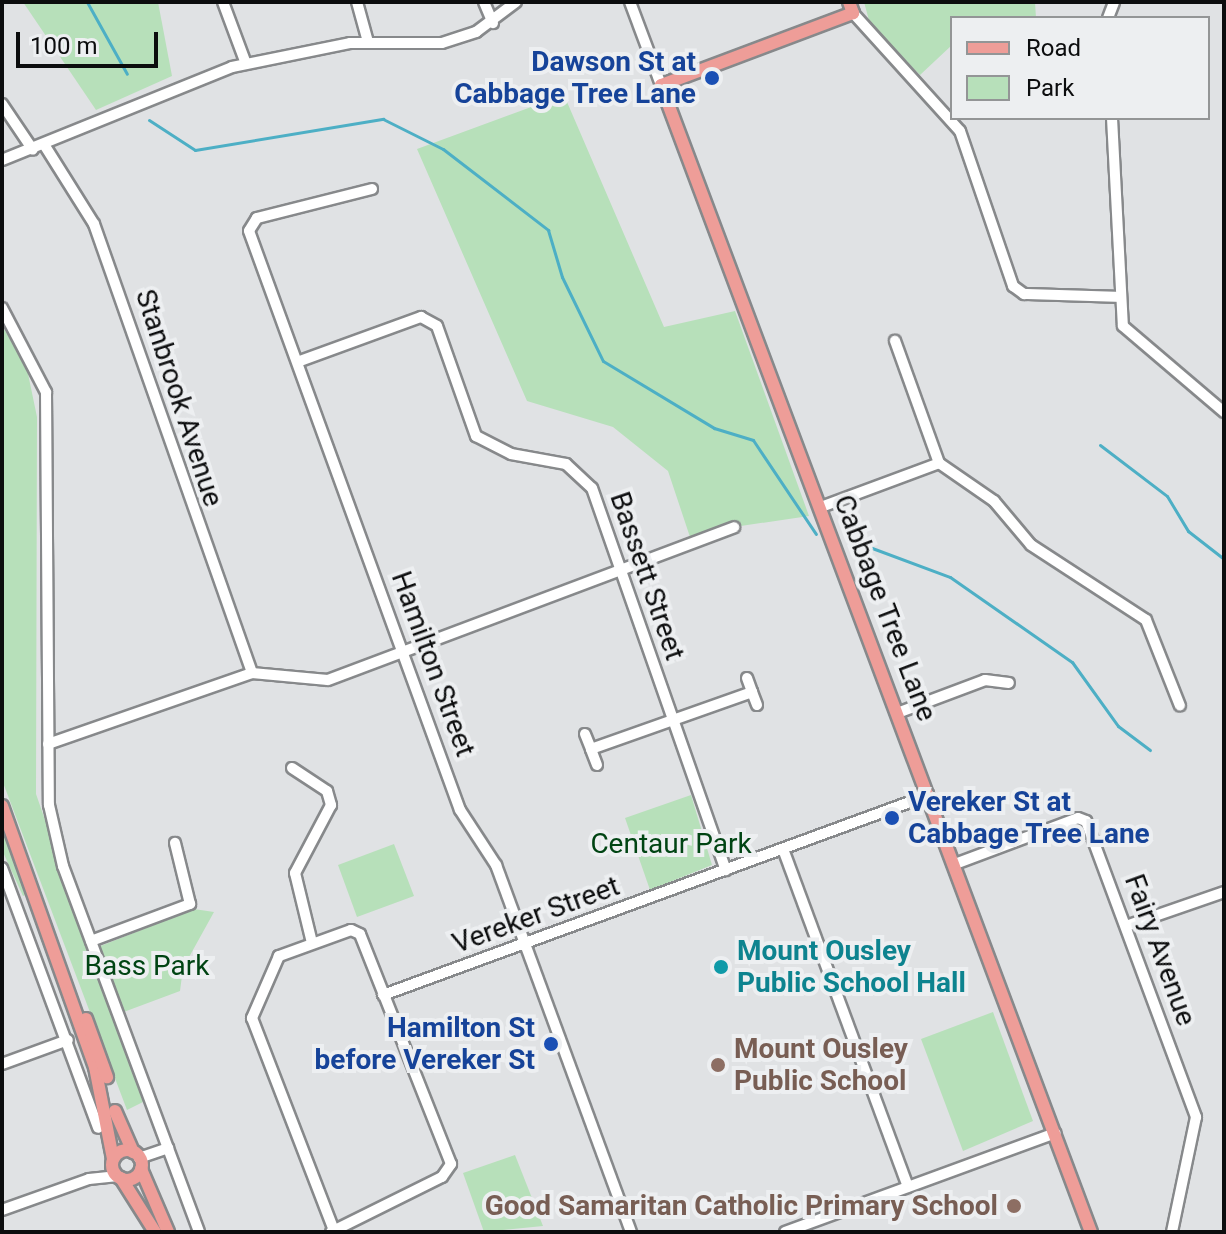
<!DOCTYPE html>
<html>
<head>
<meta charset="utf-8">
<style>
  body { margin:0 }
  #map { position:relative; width:1226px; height:1234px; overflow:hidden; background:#e0e2e4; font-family:Roboto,sans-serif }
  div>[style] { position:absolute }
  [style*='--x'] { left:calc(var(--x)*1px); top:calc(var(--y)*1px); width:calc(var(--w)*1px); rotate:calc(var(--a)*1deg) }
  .green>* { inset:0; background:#b7e0ba }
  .stream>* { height:3px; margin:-1.5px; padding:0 1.5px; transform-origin:1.5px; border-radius:1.5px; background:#4dafc5 }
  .roads { filter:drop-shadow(2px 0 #87898b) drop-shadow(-2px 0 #87898b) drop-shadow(0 2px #87898b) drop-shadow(0 -2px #87898b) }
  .minor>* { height:10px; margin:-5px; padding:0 5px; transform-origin:5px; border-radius:5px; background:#fff }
  .major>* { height:12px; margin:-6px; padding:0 6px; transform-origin:6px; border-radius:6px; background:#ee9d98 }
  .major>.ring { margin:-6px; padding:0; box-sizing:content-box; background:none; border:12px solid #ee9d98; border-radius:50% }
  .dots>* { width:22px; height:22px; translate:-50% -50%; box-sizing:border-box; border:4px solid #edeff1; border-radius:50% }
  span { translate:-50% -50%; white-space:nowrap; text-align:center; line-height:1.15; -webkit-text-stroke:8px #edeff1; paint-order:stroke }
  .transit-label { font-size:28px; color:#164399; font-weight:700 }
  .right { translate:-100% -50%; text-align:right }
  .left { translate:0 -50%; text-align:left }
  .street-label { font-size:28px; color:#0c0d0e }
  .park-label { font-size:28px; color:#004413 }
  .culture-label { font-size:28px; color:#0d838f; font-weight:700 }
  .education-label { font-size:28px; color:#785e54; font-weight:700 }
  .frame { position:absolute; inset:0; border:4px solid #0c0d0e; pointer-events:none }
  .legend { position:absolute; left:950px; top:16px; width:260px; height:104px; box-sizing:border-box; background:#edeff1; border:2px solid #939596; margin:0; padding:10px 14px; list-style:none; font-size:24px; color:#0c0d0e }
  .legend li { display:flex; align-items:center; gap:16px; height:40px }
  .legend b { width:40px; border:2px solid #939596 }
  .scale { position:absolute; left:16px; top:32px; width:142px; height:36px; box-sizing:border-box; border:4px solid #0c0d0e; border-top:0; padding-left:10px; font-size:24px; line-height:28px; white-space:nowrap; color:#0c0d0e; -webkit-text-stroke:6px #edeff1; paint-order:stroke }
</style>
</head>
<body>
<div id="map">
  <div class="green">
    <i style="clip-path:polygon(23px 2px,158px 2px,172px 76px,96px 110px)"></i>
    <i style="clip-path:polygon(864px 2px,1035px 2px,1036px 18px,952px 18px,952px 45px,920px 75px,870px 24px)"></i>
    <i style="clip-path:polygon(564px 95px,664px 327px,735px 311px,809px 516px,734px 527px,692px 543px,668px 471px,613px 427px,527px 401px,417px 149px)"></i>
    <i style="clip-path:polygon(2px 326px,26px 364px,37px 417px,36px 794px,143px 1102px,127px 1110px,2px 780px)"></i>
    <i style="clip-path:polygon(691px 795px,712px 865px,650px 890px,625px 818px)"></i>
    <i style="clip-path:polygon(2px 821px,30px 893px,23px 896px,2px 850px)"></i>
    <i style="clip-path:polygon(394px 844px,414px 896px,357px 917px,338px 865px)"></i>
    <i style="clip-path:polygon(194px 909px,214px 912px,183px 968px,180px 991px,121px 1013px,98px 947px)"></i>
    <i style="clip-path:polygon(993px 1012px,1033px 1121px,963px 1151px,921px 1039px)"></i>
    <i style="clip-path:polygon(515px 1155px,543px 1226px,484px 1232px,463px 1173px)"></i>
  </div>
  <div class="stream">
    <i style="--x:87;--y:2;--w:82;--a:60.9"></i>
    <i style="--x:149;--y:120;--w:55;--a:33.1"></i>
    <i style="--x:195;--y:150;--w:191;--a:-9.4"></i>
    <i style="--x:383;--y:119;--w:67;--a:26.6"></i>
    <i style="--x:443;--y:149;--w:133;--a:37.6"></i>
    <i style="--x:548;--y:230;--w:49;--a:73.4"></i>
    <i style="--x:562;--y:277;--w:93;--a:64"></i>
    <i style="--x:603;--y:361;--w:130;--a:31.1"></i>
    <i style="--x:714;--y:428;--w:41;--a:17.1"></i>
    <i style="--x:753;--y:440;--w:113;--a:56.2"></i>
    <i style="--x:1100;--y:445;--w:84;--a:37.3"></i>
    <i style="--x:1167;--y:496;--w:41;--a:59"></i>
    <i style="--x:1188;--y:531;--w:46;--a:37.9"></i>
    <i style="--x:864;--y:545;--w:92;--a:20.4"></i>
    <i style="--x:950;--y:577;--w:149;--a:34.9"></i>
    <i style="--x:1072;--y:662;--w:79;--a:54.3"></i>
    <i style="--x:1118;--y:726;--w:40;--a:37"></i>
  </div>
  <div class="roads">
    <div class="minor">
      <i style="--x:223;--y:2;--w:66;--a:69.6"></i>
      <i style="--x:357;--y:2;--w:41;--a:74.6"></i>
      <i style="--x:484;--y:2;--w:23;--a:67"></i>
      <i style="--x:630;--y:2;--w:89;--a:69.5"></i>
      <i style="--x:853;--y:13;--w:159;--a:47.8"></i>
      <i style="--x:960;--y:131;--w:164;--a:71.1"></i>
      <i style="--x:1013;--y:286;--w:14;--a:36"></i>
      <i style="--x:1024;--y:294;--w:94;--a:1.8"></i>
      <i style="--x:1108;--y:18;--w:17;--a:-69"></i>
      <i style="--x:2;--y:104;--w:55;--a:56"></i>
      <i style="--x:1112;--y:118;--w:208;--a:87"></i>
      <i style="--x:1123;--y:326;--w:133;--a:40.4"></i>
      <i style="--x:45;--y:146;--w:92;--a:57.9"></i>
      <i style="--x:94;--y:224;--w:476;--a:70.6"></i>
      <i style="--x:2;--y:160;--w:248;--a:-22"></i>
      <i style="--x:232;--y:67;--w:120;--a:-11.5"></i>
      <i style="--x:350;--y:43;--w:92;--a:0"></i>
      <i style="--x:442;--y:43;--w:36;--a:-18"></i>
      <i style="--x:476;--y:32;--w:50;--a:-36.9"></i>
      <i style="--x:372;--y:189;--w:119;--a:165.8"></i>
      <i style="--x:257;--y:218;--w:15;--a:122"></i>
      <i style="--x:249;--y:231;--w:616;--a:69.98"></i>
      <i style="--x:460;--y:810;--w:66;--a:56.8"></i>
      <i style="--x:496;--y:865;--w:391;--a:69.8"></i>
      <i style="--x:2;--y:308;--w:95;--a:62.4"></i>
      <i style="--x:46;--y:392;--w:413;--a:89.6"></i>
      <i style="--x:49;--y:805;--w:63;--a:77.1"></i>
      <i style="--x:63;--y:866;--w:390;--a:69.6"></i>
      <i style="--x:300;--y:361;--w:129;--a:-20"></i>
      <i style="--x:421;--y:317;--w:18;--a:29"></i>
      <i style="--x:437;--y:326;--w:117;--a:70.5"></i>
      <i style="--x:476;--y:436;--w:39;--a:27"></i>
      <i style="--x:511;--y:454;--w:56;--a:10.3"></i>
      <i style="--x:566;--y:464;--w:35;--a:43"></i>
      <i style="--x:592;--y:488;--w:405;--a:70.7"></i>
      <i style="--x:939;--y:463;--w:67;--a:34.6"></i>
      <i style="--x:994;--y:501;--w:57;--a:49.9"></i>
      <i style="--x:1031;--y:545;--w:137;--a:33.1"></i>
      <i style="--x:1146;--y:620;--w:92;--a:68.4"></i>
      <i style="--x:821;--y:507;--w:126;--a:-20.4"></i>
      <i style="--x:939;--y:463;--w:130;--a:-109.8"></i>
      <i style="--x:747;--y:678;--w:15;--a:70"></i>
      <i style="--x:900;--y:712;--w:91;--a:-20.6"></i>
      <i style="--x:985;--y:680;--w:24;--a:7"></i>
      <i style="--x:585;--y:734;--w:16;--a:68"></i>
      <i style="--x:48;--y:744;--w:216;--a:-19.2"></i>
      <i style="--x:252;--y:673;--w:76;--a:5.3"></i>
      <i style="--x:328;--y:680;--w:434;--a:-20.6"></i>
      <i style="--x:597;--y:765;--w:17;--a:-111"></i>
      <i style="--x:591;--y:749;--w:171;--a:-19.5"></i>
      <i style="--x:752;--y:692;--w:14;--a:69"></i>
      <i style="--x:292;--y:768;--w:42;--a:33.3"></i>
      <i style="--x:327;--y:791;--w:15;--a:74"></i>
      <i style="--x:331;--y:805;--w:77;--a:117.9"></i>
      <i style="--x:295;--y:873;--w:72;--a:76.3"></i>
      <i style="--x:783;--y:849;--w:360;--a:69.7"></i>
      <i style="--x:955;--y:864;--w:131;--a:-20.5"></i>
      <i style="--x:1078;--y:818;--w:9;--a:21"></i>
      <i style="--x:1086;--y:821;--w:316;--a:69.6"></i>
      <i style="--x:1196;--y:1117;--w:117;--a:101.8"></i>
      <i style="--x:2;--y:868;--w:277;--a:69.7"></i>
      <i style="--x:1126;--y:926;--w:104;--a:-19.1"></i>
      <i style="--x:91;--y:941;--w:106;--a:-20.5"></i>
      <i style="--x:190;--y:904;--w:63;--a:-103.8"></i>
      <i style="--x:383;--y:995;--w:581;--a:-20.12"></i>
      <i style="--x:2;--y:1064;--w:70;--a:-20"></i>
      <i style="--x:139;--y:1158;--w:31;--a:-19"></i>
      <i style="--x:2;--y:1210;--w:92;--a:-19.6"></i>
      <i style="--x:89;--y:1179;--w:29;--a:-6"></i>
      <i style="--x:331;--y:1232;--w:124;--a:-26.4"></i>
      <i style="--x:442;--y:1177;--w:16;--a:-55"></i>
      <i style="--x:451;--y:1164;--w:247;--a:-111.6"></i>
      <i style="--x:360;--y:934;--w:10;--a:-156"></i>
      <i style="--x:351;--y:930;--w:77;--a:160.1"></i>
      <i style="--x:279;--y:956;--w:68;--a:113.5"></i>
      <i style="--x:252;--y:1018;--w:227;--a:68.9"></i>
      <i style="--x:785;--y:1232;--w:288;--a:-20.1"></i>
    </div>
    <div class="major">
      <i style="--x:849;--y:2;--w:12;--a:70"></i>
      <i style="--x:853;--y:13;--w:205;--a:159.4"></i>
      <i style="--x:661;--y:85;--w:1225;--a:69.45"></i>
      <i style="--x:2;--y:806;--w:277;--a:70.4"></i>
      <i style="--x:95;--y:1067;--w:94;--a:78.9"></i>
      <i style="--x:86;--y:1019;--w:62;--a:70.1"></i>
      <i style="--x:115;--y:1111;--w:45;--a:66.3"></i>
      <i class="ring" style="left:112px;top:1150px;width:18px;height:18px"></i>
      <i style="--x:141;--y:1169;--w:69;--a:66.8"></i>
      <i style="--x:121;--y:1178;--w:64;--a:57.8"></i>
    </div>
  </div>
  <div class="dots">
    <i style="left:712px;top:78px;background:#1a4fb4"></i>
    <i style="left:892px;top:818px;background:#1a4fb4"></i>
    <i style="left:721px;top:967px;background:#0f9aa8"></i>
    <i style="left:551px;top:1044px;background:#1a4fb4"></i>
    <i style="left:718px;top:1065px;background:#8d6e63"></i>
    <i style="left:1014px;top:1206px;background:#8d6e63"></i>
  </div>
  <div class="transit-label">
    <span class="right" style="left:696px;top:78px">Dawson St at<br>Cabbage Tree Lane</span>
    <span class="left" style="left:908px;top:818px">Vereker St at<br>Cabbage Tree Lane</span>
    <span class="right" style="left:535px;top:1044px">Hamilton St<br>before Vereker St</span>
  </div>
  <div class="street-label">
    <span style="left:179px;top:398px;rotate:72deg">Stanbrook Avenue</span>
    <span style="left:647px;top:576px;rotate:71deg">Bassett Street</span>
    <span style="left:885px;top:608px;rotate:69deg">Cabbage Tree Lane</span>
    <span style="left:433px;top:664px;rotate:70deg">Hamilton Street</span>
    <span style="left:536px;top:915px;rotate:-20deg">Vereker Street</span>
    <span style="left:1160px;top:950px;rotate:70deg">Fairy Avenue</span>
  </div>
  <div class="park-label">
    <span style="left:671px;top:844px">Centaur Park</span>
    <span style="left:147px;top:966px">Bass Park</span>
  </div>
  <div class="culture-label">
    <span class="left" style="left:737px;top:967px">Mount Ousley<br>Public School Hall</span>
  </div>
  <div class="education-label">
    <span class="left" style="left:734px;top:1065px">Mount Ousley<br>Public School</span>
    <span class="right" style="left:998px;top:1206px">Good Samaritan Catholic Primary School</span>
  </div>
  <div class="frame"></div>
  <ul class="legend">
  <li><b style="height:10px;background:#ee9d98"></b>Road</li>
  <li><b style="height:22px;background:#b7e0ba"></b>Park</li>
  </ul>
  <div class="scale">100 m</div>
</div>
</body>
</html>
